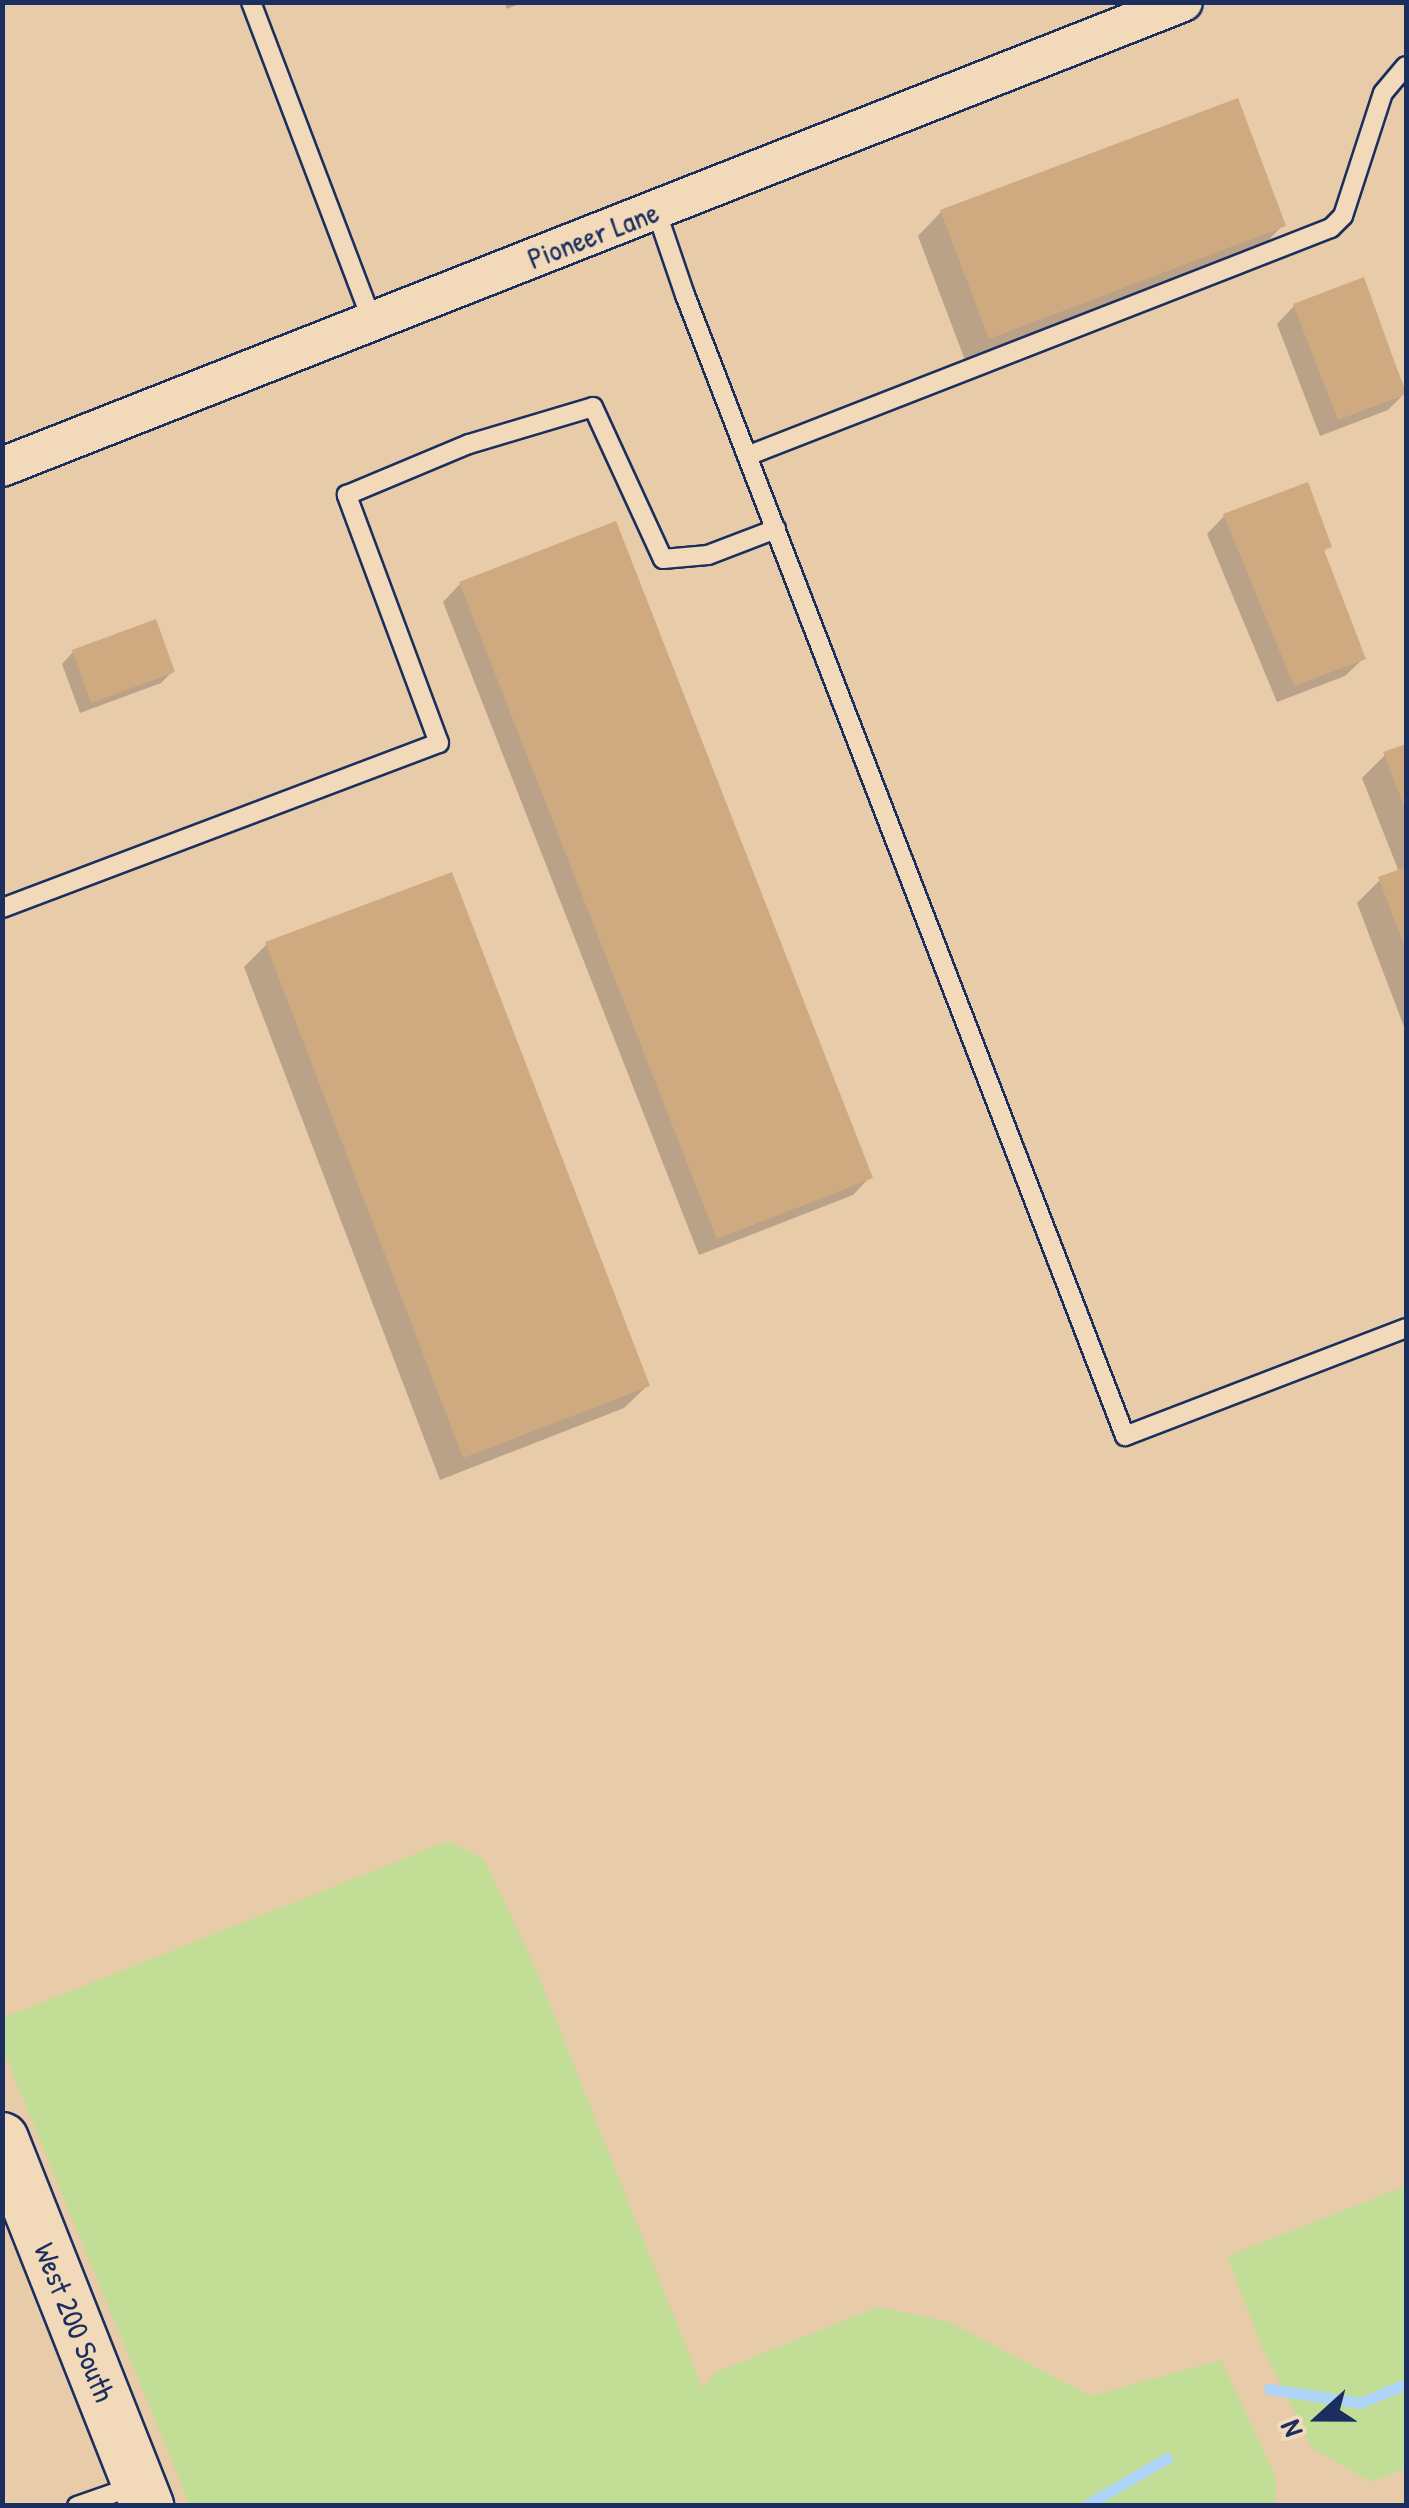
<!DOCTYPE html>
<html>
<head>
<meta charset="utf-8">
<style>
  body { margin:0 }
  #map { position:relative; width:1409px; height:2508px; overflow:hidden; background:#f2d9ba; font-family:"Patrick Hand",sans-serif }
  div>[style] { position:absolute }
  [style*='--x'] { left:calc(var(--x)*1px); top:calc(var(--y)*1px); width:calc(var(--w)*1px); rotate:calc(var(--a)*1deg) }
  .built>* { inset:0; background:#e8cba9 }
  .green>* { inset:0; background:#c2de96 }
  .shadow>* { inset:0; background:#0003 }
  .stream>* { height:11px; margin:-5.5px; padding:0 5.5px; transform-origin:5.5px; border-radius:5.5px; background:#aed5f8 }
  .building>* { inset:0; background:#cfaa81 }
  .roads { filter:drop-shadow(2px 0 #1b2f5e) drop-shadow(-2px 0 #1b2f5e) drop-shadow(0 2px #1b2f5e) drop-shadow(0 -2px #1b2f5e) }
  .lane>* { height:18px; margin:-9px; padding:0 9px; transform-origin:9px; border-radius:9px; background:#f2d9ba }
  .street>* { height:38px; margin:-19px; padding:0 19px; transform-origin:19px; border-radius:19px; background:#f2d9ba }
  .secondary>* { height:52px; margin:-26px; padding:0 26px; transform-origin:26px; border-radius:26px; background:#f2d9ba }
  span { translate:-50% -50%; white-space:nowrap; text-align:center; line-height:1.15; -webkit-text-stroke:10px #f2d9ba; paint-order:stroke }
  .street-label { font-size:30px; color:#1b2f5e }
  .frame { position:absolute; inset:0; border:5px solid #1b2f5e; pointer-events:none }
  .north { position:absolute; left:1269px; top:2368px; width:100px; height:100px; -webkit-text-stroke:8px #f2d9ba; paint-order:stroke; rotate:249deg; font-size:28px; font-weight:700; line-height:40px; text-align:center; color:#1b2f5e }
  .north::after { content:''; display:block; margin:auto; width:35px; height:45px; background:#1b2f5e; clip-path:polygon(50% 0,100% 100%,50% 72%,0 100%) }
</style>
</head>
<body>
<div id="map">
  <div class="built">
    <i style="clip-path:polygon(3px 3px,1406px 3px,1406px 2505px,3px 2506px)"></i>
  </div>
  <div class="green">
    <i style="clip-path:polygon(448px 1841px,484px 1859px,532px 1960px,703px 2389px,714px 2373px,878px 2307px,949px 2322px,1091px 2396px,1221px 2360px,1276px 2477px,1276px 2505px,190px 2505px,3px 2050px,3px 2018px)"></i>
    <i style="clip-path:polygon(1406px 2186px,1406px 2468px,1371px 2482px,1312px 2448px,1261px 2345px,1227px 2256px)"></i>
  </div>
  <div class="shadow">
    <i style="clip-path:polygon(504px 2px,523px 2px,507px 9px)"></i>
    <i style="clip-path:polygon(941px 212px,1283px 225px,1260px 249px,965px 360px,918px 236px)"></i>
    <i style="clip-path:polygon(1362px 280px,1406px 392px,1388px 410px,1320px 436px,1277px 324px,1294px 306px)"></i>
    <i style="clip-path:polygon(1224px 516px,1329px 546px,1322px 553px,1363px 659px,1345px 676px,1277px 702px,1207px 534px)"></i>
    <i style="clip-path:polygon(460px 584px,870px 1177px,853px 1195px,699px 1255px,443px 602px)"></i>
    <i style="clip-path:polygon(73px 652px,172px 672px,161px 683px,80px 713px,62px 664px)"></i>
    <i style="clip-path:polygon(1406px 746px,1406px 1032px,1357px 903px,1380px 880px,1399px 872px,1362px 778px,1385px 755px)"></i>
    <i style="clip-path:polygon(267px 944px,648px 1385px,624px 1408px,440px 1480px,244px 967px)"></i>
  </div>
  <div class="stream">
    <i style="--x:1269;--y:2389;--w:92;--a:8.7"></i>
    <i style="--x:1360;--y:2403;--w:50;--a:-22.4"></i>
    <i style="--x:1085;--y:2506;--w:95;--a:-30.3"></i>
  </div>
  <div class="building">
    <i style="clip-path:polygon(1238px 98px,1286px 226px,989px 339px,940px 210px)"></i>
    <i style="clip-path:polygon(1364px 277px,1406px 394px,1338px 420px,1293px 304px)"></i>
    <i style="clip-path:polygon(1308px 482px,1332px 547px,1324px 550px,1366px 659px,1294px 686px,1223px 514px)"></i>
    <i style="clip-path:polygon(616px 521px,873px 1178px,717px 1239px,459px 582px)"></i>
    <i style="clip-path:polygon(156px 619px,175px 672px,91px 703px,72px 650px)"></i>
    <i style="clip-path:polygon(1406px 744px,1406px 811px,1383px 752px)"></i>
    <i style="clip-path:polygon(1406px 867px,1406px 950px,1378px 877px)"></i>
    <i style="clip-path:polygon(452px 872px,650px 1386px,463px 1458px,265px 942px)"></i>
  </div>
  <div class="roads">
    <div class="lane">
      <i style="--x:251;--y:2;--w:341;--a:69.2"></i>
      <i style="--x:656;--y:210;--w:90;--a:71.2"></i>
      <i style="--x:685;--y:295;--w:1223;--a:68.91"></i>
      <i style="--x:1125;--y:1436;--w:301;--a:-21"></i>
      <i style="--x:747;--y:456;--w:627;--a:-21.33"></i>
      <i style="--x:1331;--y:228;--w:17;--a:-45"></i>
      <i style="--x:1343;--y:216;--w:129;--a:-72"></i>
      <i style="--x:1383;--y:93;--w:35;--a:-50"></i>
      <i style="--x:2;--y:908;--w:467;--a:-20.7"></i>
      <i style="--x:439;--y:743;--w:265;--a:-110.4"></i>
      <i style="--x:347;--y:495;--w:132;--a:-22.7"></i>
      <i style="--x:469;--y:444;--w:129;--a:-16.6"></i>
      <i style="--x:593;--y:407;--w:167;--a:65.3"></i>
      <i style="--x:663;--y:559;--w:45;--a:-5.1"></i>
      <i style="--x:708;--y:555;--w:73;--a:-20.9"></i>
      <i style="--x:77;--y:2506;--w:60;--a:-19.3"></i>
    </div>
    <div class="street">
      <i style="--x:2;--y:467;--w:1269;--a:-21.49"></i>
    </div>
    <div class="secondary">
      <i style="--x:2;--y:2139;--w:395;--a:68.4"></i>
    </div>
  </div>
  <div class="street-label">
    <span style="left:593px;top:235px;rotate:-21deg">Pioneer Lane</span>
    <span style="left:75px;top:2322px;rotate:68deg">West 200 South</span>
  </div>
  <div class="frame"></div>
  <div class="north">N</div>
</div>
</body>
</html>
